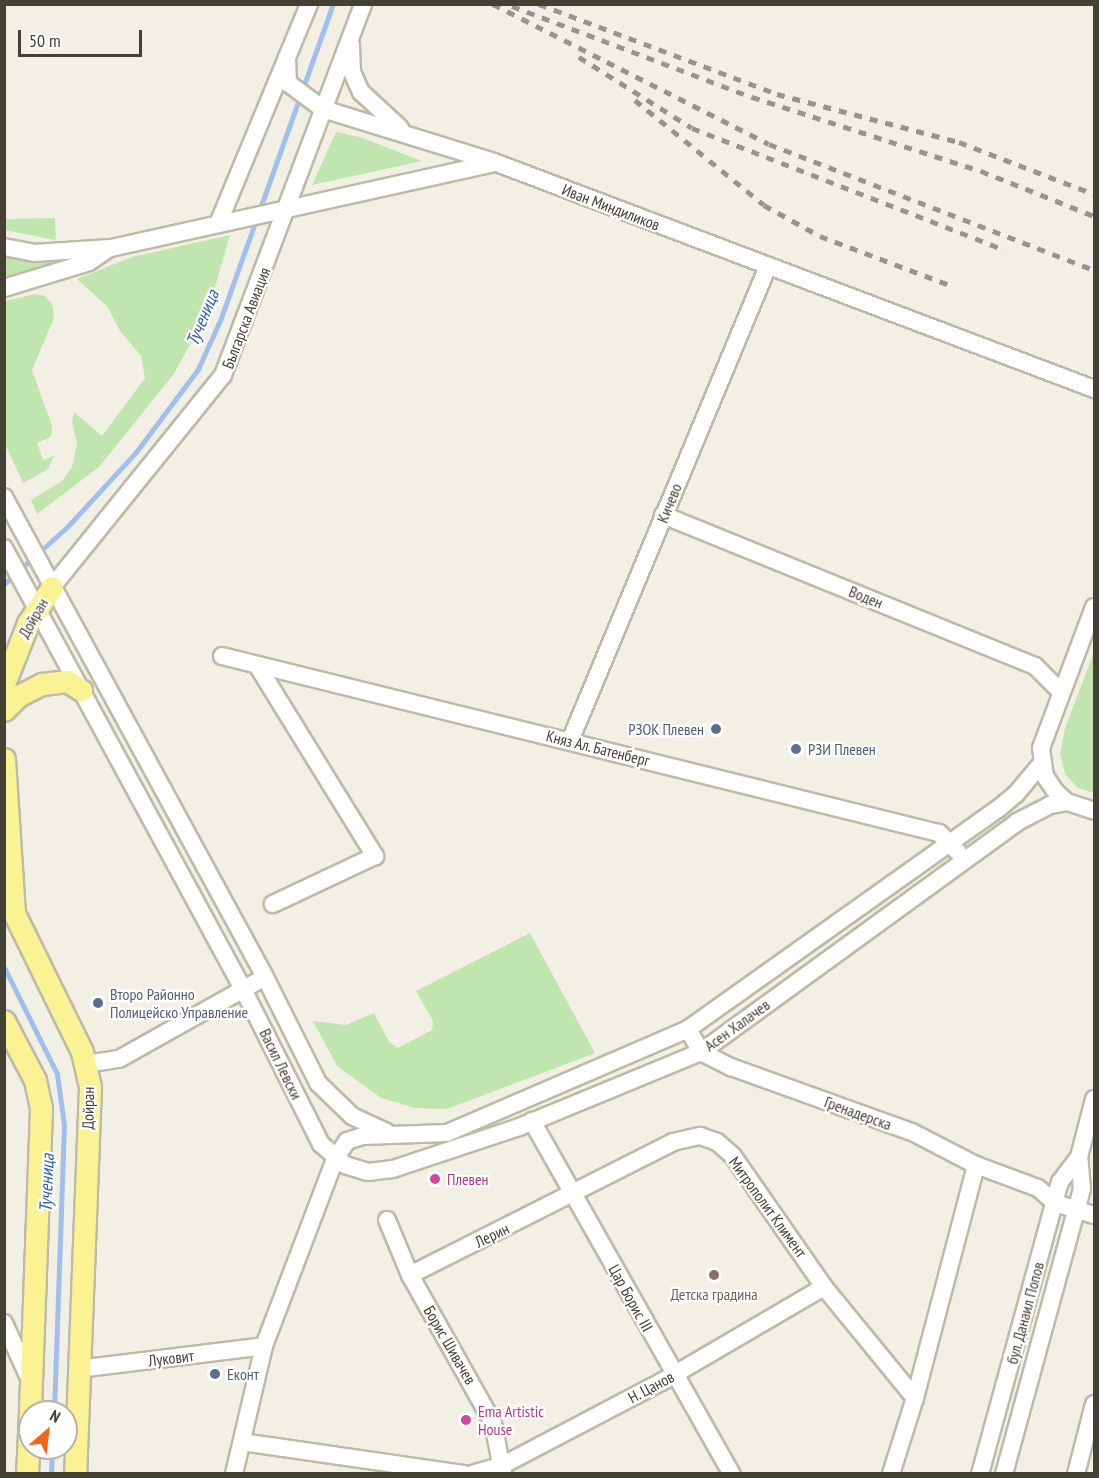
<!DOCTYPE html>
<html>
<head>
<meta charset="utf-8">
<style>
  body { margin:0 }
  #map { position:relative; width:1099px; height:1478px; overflow:hidden; background:#f2f0e4; font-family:"PT Sans Narrow",sans-serif }
  div>[style] { position:absolute }
  [style*='--x'] { left:calc(var(--x)*1px); top:calc(var(--y)*1px); width:calc(var(--w)*1px); rotate:calc(var(--a)*1deg) }
  .green>* { inset:0; background:#c1e5ae }
  .stream>* { height:5px; margin:-2.5px; padding:0 2.5px; transform-origin:2.5px; border-radius:2.5px; background:#a1bfee }
  .roads { filter:drop-shadow(2px 0 #bdbaa7) drop-shadow(-2px 0 #bdbaa7) drop-shadow(0 2px #bdbaa7) drop-shadow(0 -2px #bdbaa7) }
  .minor>* { height:16px; margin:-8px; padding:0 8px; transform-origin:8px; border-radius:8px; background:#fff }
  .major>* { height:21px; margin:-10.5px; padding:0 10.5px; transform-origin:10.5px; border-radius:10.5px; background:#fbf294 }
  .rail>* { height:4.5px; margin-top:-2.25px; transform-origin:0; background:repeating-linear-gradient(90deg,#949494 0 8px,transparent 0 16px) }
  .dots>* { width:16px; height:16px; translate:-50% -50%; box-sizing:border-box; border:3px solid #fff; border-radius:50% }
  span { translate:-50% -50%; white-space:nowrap; text-align:center; line-height:1.15; -webkit-text-stroke:4.5px #fff; paint-order:stroke }
  .street-label { font-size:16px; color:#444134 }
  .service-label { font-size:16px; color:#4e5e75 }
  .right { translate:-100% -50%; text-align:right }
  .left { translate:0 -50%; text-align:left }
  .hotel-label { font-size:16px; color:#b23c85 }
  .education-label { font-size:16px; color:#785e54 }
  .water-label { font-size:18px; color:#3160ac; font-style:italic }
  .frame { position:absolute; inset:0; border:6px solid #444134; pointer-events:none }
  .north { position:absolute; left:18px; top:1400px; width:60px; height:60px; box-sizing:border-box; background:#fff; border:2px solid #b4b3ae; border-radius:50%; rotate:28deg; font-size:16px; font-weight:700; line-height:24px; text-align:center; color:#444134 }
  .north::after { content:''; display:block; margin:auto; width:21px; height:27px; background:#f46519; clip-path:polygon(50% 0,100% 100%,50% 72%,0 100%) }
  .scale { position:absolute; left:18px; top:30px; width:124px; height:27px; box-sizing:border-box; border:3px solid #444134; border-top:0; padding-left:8px; font-size:18px; line-height:21px; white-space:nowrap; color:#444134; -webkit-text-stroke:4px #fff; paint-order:stroke }
</style>
</head>
<body>
<div id="map">
  <div class="green">
    <i style="clip-path:polygon(336px 132px,360px 137px,422px 161px,312px 185px)"></i>
    <i style="clip-path:polygon(55px 218px,56px 240px,5px 230px,5px 219px)"></i>
    <i style="clip-path:polygon(230px 235px,207px 315px,173px 375px,99px 467px,37px 514px,31px 500px,62px 481px,72px 467px,77px 443px,72px 422px,74px 412px,102px 436px,145px 378px,141px 356px,120px 331px,107px 306px,77px 279px,132px 257px)"></i>
    <i style="clip-path:polygon(4px 256px,54px 262px,55px 264px,5px 279px)"></i>
    <i style="clip-path:polygon(35px 294px,45px 296px,52px 304px,54px 318px,32px 370px,52px 426px,51px 437px,37px 443px,43px 460px,54px 456px,48px 469px,23px 483px,5px 444px,5px 301px)"></i>
    <i style="clip-path:polygon(1094px 652px,1094px 793px,1078px 788px,1065px 774px,1060px 754px,1065px 728px)"></i>
    <i style="clip-path:polygon(530px 933px,595px 1053px,447px 1109px,415px 1108px,381px 1098px,337px 1066px,313px 1021px,346px 1025px,374px 1013px,389px 1042px,398px 1048px,432px 1030px,433px 1021px,416px 991px)"></i>
  </div>
  <div class="stream">
    <i style="--x:4;--y:584;--w:86;--a:-42.2"></i>
    <i style="--x:68;--y:526;--w:100;--a:-47.4"></i>
    <i style="--x:136;--y:452;--w:104;--a:-53.2"></i>
    <i style="--x:198;--y:369;--w:56;--a:-65.7"></i>
    <i style="--x:221;--y:318;--w:333;--a:-70.4"></i>
    <i style="--x:4;--y:967;--w:119;--a:63.6"></i>
    <i style="--x:57;--y:1074;--w:51;--a:82.2"></i>
    <i style="--x:64;--y:1125;--w:287;--a:92"></i>
    <i style="--x:51;--y:1474;--w:26;--a:-88"></i>
  </div>
  <div class="roads">
    <div class="minor">
      <i style="--x:351;--y:45;--w:27;--a:88"></i>
      <i style="--x:352;--y:72;--w:22;--a:66"></i>
      <i style="--x:361;--y:92;--w:53;--a:42.7"></i>
      <i style="--x:287;--y:57;--w:26;--a:88"></i>
      <i style="--x:288;--y:83;--w:44;--a:36.6"></i>
      <i style="--x:323;--y:109;--w:179;--a:17.2"></i>
      <i style="--x:494;--y:162;--w:642;--a:20.72"></i>
      <i style="--x:218;--y:224;--w:238;--a:-67.5"></i>
      <i style="--x:4;--y:247;--w:31;--a:11"></i>
      <i style="--x:34;--y:253;--w:77;--a:-3.7"></i>
      <i style="--x:111;--y:248;--w:391;--a:-12.5"></i>
      <i style="--x:4;--y:288;--w:89;--a:-17"></i>
      <i style="--x:89;--y:262;--w:22;--a:-34"></i>
      <i style="--x:4;--y:497;--w:546;--a:61.46"></i>
      <i style="--x:265;--y:977;--w:119;--a:63.4"></i>
      <i style="--x:318;--y:1083;--w:47;--a:44.1"></i>
      <i style="--x:352;--y:1116;--w:38;--a:25"></i>
      <i style="--x:663;--y:515;--w:401;--a:22.1"></i>
      <i style="--x:1035;--y:666;--w:37;--a:45"></i>
      <i style="--x:4;--y:548;--w:502;--a:61.54"></i>
      <i style="--x:243;--y:989;--w:174;--a:63.3"></i>
      <i style="--x:321;--y:1144;--w:32;--a:41"></i>
      <i style="--x:345;--y:1165;--w:24;--a:17"></i>
      <i style="--x:368;--y:1172;--w:25;--a:-7"></i>
      <i style="--x:393;--y:1169;--w:133;--a:-18.4"></i>
      <i style="--x:519;--y:1127;--w:197;--a:-22.4"></i>
      <i style="--x:701;--y:1052;--w:391;--a:-36"></i>
      <i style="--x:1017;--y:822;--w:37;--a:-27"></i>
      <i style="--x:1050;--y:805;--w:17;--a:-10"></i>
      <i style="--x:52;--y:587;--w:272;--a:-51.1"></i>
      <i style="--x:223;--y:375;--w:397;--a:-69.3"></i>
      <i style="--x:1094;--y:607;--w:151;--a:110.6"></i>
      <i style="--x:1041;--y:748;--w:28;--a:82"></i>
      <i style="--x:1045;--y:776;--w:18;--a:56"></i>
      <i style="--x:1055;--y:791;--w:16;--a:43"></i>
      <i style="--x:1067;--y:802;--w:28;--a:18"></i>
      <i style="--x:222;--y:656;--w:739;--a:13.87"></i>
      <i style="--x:939;--y:833;--w:27;--a:45"></i>
      <i style="--x:257;--y:665;--w:225;--a:58.3"></i>
      <i style="--x:375;--y:856;--w:113;--a:154.8"></i>
      <i style="--x:570;--y:741;--w:515;--a:-67.37"></i>
      <i style="--x:688;--y:1029;--w:26;--a:61"></i>
      <i style="--x:701;--y:1052;--w:34;--a:27"></i>
      <i style="--x:731;--y:1067;--w:192;--a:19.8"></i>
      <i style="--x:912;--y:1132;--w:72;--a:27.3"></i>
      <i style="--x:976;--y:1165;--w:66;--a:20.4"></i>
      <i style="--x:1038;--y:1188;--w:23;--a:41"></i>
      <i style="--x:1055;--y:1203;--w:41;--a:17.1"></i>
      <i style="--x:86;--y:1064;--w:33;--a:-9"></i>
      <i style="--x:119;--y:1059;--w:167;--a:-29.3"></i>
      <i style="--x:532;--y:1121;--w:406;--a:60.5"></i>
      <i style="--x:387;--y:1220;--w:60;--a:67.3"></i>
      <i style="--x:410;--y:1275;--w:170;--a:60.7"></i>
      <i style="--x:493;--y:1423;--w:52;--a:78.9"></i>
      <i style="--x:410;--y:1275;--w:295;--a:-26.8"></i>
      <i style="--x:673;--y:1142;--w:28;--a:-13"></i>
      <i style="--x:700;--y:1136;--w:18;--a:19"></i>
      <i style="--x:717;--y:1142;--w:21;--a:41"></i>
      <i style="--x:733;--y:1156;--w:160;--a:55.2"></i>
      <i style="--x:824;--y:1287;--w:144;--a:50.7"></i>
      <i style="--x:4;--y:1323;--w:63;--a:65.5"></i>
      <i style="--x:78;--y:1369;--w:187;--a:-7"></i>
      <i style="--x:242;--y:1442;--w:225;--a:8.2"></i>
      <i style="--x:234;--y:1474;--w:131;--a:-76.8"></i>
      <i style="--x:264;--y:1346;--w:200;--a:-69.2"></i>
      <i style="--x:335;--y:1159;--w:22;--a:-56"></i>
      <i style="--x:347;--y:1141;--w:16;--a:-18"></i>
      <i style="--x:362;--y:1136;--w:85;--a:-2"></i>
      <i style="--x:447;--y:1133;--w:262;--a:-23.3"></i>
      <i style="--x:688;--y:1029;--w:380;--a:-35.4"></i>
      <i style="--x:998;--y:809;--w:23;--a:-40"></i>
      <i style="--x:1016;--y:794;--w:40;--a:-50"></i>
      <i style="--x:472;--y:1474;--w:32;--a:-16"></i>
      <i style="--x:503;--y:1465;--w:181;--a:-27.7"></i>
      <i style="--x:663;--y:1381;--w:186;--a:-30.3"></i>
      <i style="--x:891;--y:1474;--w:80;--a:-72.5"></i>
      <i style="--x:915;--y:1398;--w:241;--a:-75.3"></i>
      <i style="--x:980;--y:1474;--w:303;--a:-74.7"></i>
      <i style="--x:1060;--y:1182;--w:31;--a:-53"></i>
      <i style="--x:1079;--y:1157;--w:60;--a:-75.5"></i>
      <i style="--x:1004;--y:1474;--w:295;--a:-74.7"></i>
      <i style="--x:1082;--y:1189;--w:32;--a:-95"></i>
      <i style="--x:1076;--y:1474;--w:72;--a:-75.6"></i>
    </div>
    <div class="major">
      <i style="--x:4;--y:684;--w:66;--a:-68.5"></i>
      <i style="--x:28;--y:623;--w:43;--a:-56.3"></i>
      <i style="--x:4;--y:710;--w:20;--a:-45"></i>
      <i style="--x:18;--y:696;--w:27;--a:-27"></i>
      <i style="--x:42;--y:684;--w:25;--a:-7"></i>
      <i style="--x:67;--y:681;--w:17;--a:33"></i>
      <i style="--x:4;--y:759;--w:154;--a:86.3"></i>
      <i style="--x:14;--y:913;--w:155;--a:63.9"></i>
      <i style="--x:82;--y:1052;--w:36;--a:77"></i>
      <i style="--x:90;--y:1087;--w:387;--a:92.2"></i>
      <i style="--x:4;--y:1021;--w:67;--a:62.3"></i>
      <i style="--x:35;--y:1080;--w:30;--a:78"></i>
      <i style="--x:41;--y:1109;--w:303;--a:92.1"></i>
      <i style="--x:27;--y:1474;--w:61;--a:-87.2"></i>
    </div>
  </div>
  <div class="rail">
    <i style="--x:493;--y:4;--w:309;--a:26.9"></i>
    <i style="--x:769;--y:144;--w:349;--a:21.2"></i>
    <i style="--x:539;--y:4;--w:254;--a:20.7"></i>
    <i style="--x:777;--y:94;--w:188;--a:14.8"></i>
    <i style="--x:959;--y:142;--w:145;--a:21.1"></i>
    <i style="--x:512;--y:6;--w:257;--a:20.8"></i>
    <i style="--x:752;--y:97;--w:241;--a:17.9"></i>
    <i style="--x:981;--y:171;--w:122;--a:21.7"></i>
    <i style="--x:579;--y:57;--w:133;--a:32.1"></i>
    <i style="--x:692;--y:128;--w:336;--a:21.3"></i>
    <i style="--x:635;--y:100;--w:166;--a:39.1"></i>
    <i style="--x:764;--y:205;--w:64;--a:29"></i>
    <i style="--x:820;--y:236;--w:141;--a:20.7"></i>
  </div>
  <div class="dots">
    <i style="left:716px;top:729px;background:#5c6f8a"></i>
    <i style="left:796px;top:749px;background:#5c6f8a"></i>
    <i style="left:98px;top:1003px;background:#5c6f8a"></i>
    <i style="left:435px;top:1179px;background:#d1479c"></i>
    <i style="left:714px;top:1275px;background:#8d6e63"></i>
    <i style="left:215px;top:1374px;background:#5c6f8a"></i>
    <i style="left:466px;top:1420px;background:#d1479c"></i>
  </div>
  <div class="street-label">
    <span style="left:611px;top:207px;rotate:21deg">Иван Миндиликов</span>
    <span style="left:246px;top:318px;rotate:-69deg">Българска Авиация</span>
    <span style="left:669px;top:503px;rotate:-68deg">Кичево</span>
    <span style="left:866px;top:597px;rotate:22deg">Воден</span>
    <span style="left:33px;top:618px;rotate:-60deg">Дойран</span>
    <span style="left:598px;top:748px;rotate:14deg">Княз Ал. Батенберг</span>
    <span style="left:737px;top:1025px;rotate:-36deg">Асен Халачев</span>
    <span style="left:281px;top:1064px;rotate:64deg">Васил Левски</span>
    <span style="left:88px;top:1108px;rotate:-89deg">Дойран</span>
    <span style="left:858px;top:1113px;rotate:20deg">Гренадерска</span>
    <span style="left:768px;top:1207px;rotate:54deg">Митрополит Климент</span>
    <span style="left:492px;top:1235px;rotate:-26deg">Лерин</span>
    <span style="left:631px;top:1298px;rotate:61deg">Цар Борис III</span>
    <span style="left:1025px;top:1313px;rotate:-75deg">бул. Данаил Попов</span>
    <span style="left:450px;top:1345px;rotate:60deg">Борис Шивачев</span>
    <span style="left:171px;top:1358px;rotate:-7deg">Луковит</span>
    <span style="left:651px;top:1387px;rotate:-28deg">Н. Цанов</span>
  </div>
  <div class="service-label">
    <span class="right" style="left:704px;top:729px">РЗОК Плевен</span>
    <span class="left" style="left:808px;top:749px">РЗИ Плевен</span>
    <span class="left" style="left:110px;top:1003px">Второ Районно<br>Полицейско Управление</span>
    <span class="left" style="left:227px;top:1374px">Еконт</span>
  </div>
  <div class="hotel-label">
    <span class="left" style="left:447px;top:1179px">Плевен</span>
    <span class="left" style="left:478px;top:1420px">Ema Artistic<br>House</span>
  </div>
  <div class="education-label">
    <span style="left:714px;top:1294px">Детска градина</span>
  </div>
  <div class="water-label">
    <span style="left:203px;top:318px;rotate:-68deg">Тученица</span>
    <span style="left:47px;top:1183px;rotate:-88deg">Тученица</span>
  </div>
  <div class="frame"></div>
  <div class="north">N</div>
  <div class="scale">50 m</div>
</div>
</body>
</html>
